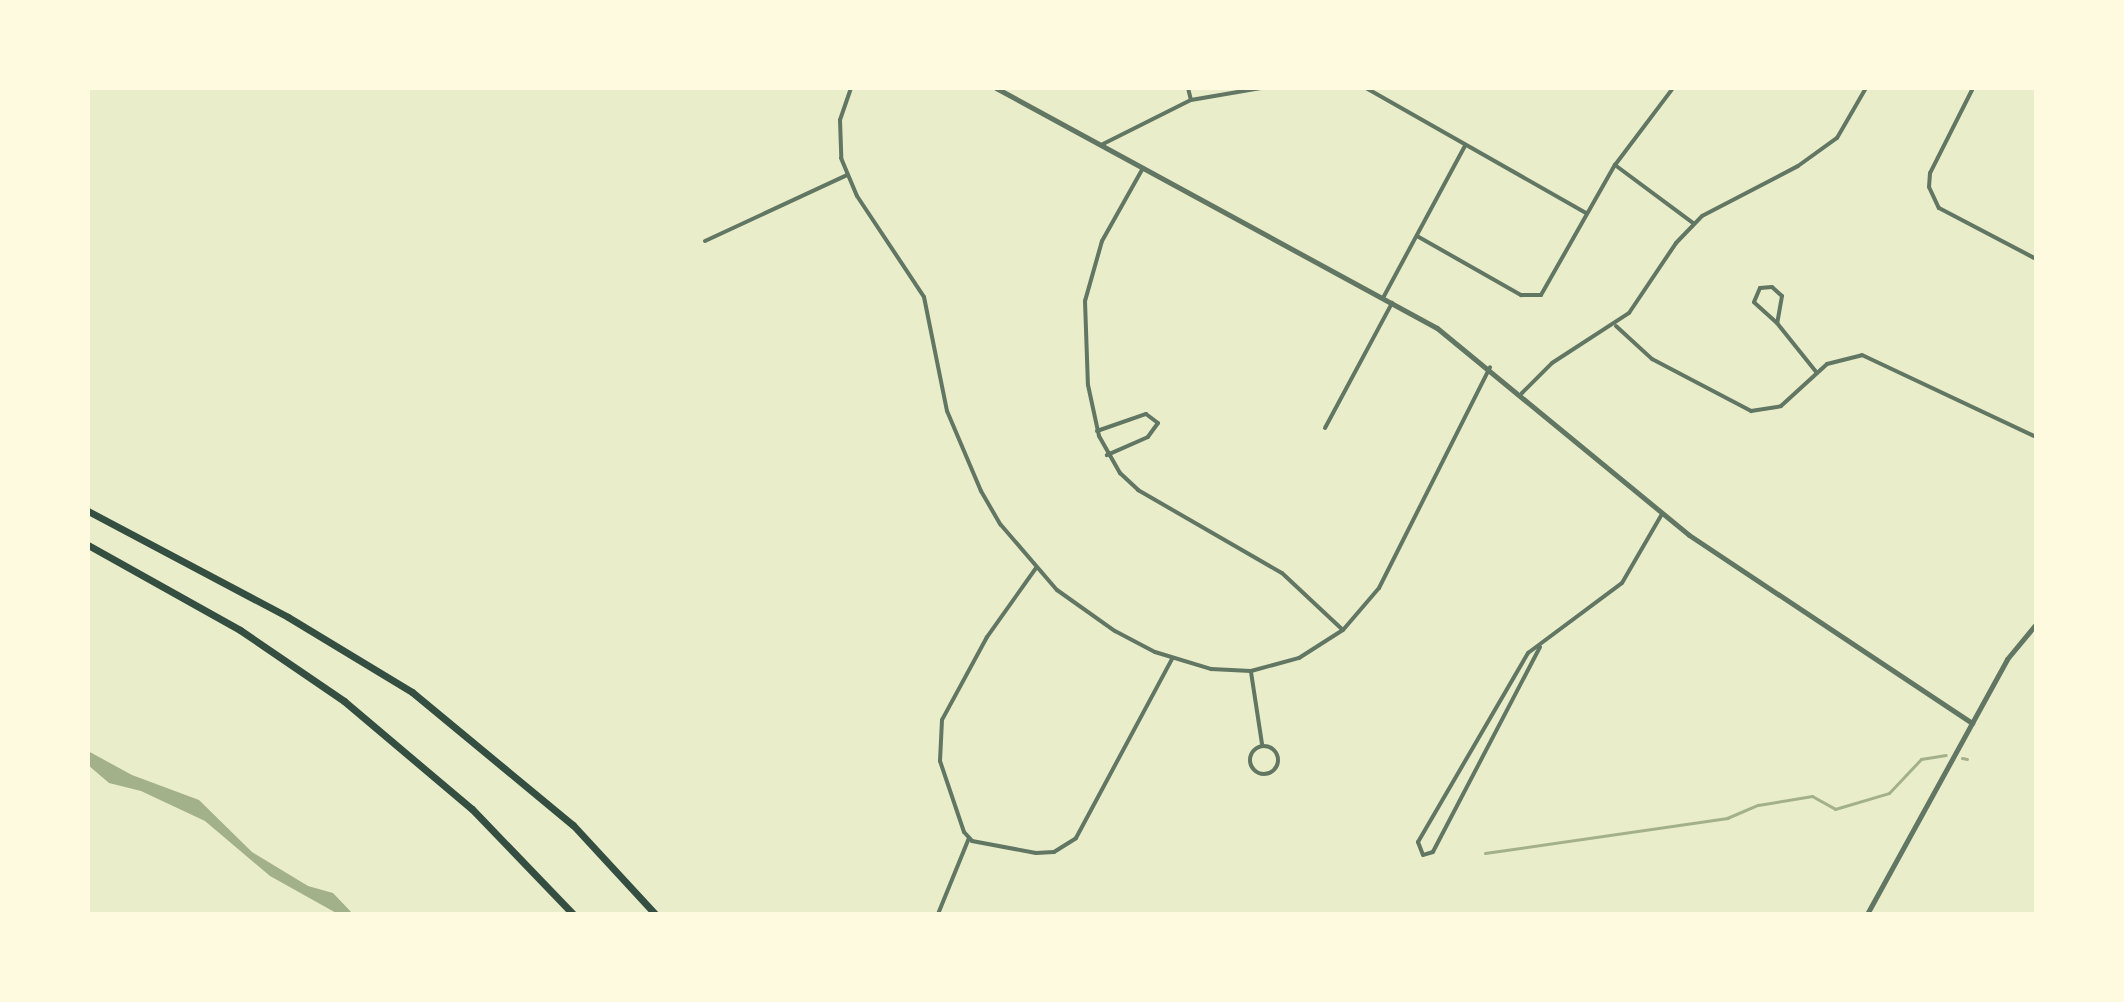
<!DOCTYPE html>
<html>
<head>
<meta charset="utf-8">
<style>
  body { margin:0 }
  #map { position:relative; width:2124px; height:1002px; overflow:hidden; background:#e9edc9; font-family:"Roboto Condensed",sans-serif }
  div>[style] { position:absolute }
  [style*='--x'] { left:calc(var(--x)*1px); top:calc(var(--y)*1px); width:calc(var(--w)*1px); rotate:calc(var(--a)*1deg) }
  .water>* { inset:0; background:#a3b18a }
  .stream>* { height:3px; margin:-1.5px; padding:0 1.5px; transform-origin:1.5px; border-radius:1.5px; background:#a3b18a }
  .minor>* { height:4px; margin:-2px; padding:0 2px; transform-origin:2px; border-radius:2px; background:#617663 }
  .minor>.ring { margin:-2px; padding:0; box-sizing:content-box; background:none; border:4px solid #617663; border-radius:50% }
  .tertiary>* { height:5px; margin:-2.5px; padding:0 2.5px; transform-origin:2.5px; border-radius:2.5px; background:#617663 }
  .motorway>* { height:7px; margin:-3.5px; padding:0 3.5px; transform-origin:3.5px; border-radius:3.5px; background:#344e41 }
  span { translate:-50% -50%; white-space:nowrap; text-align:center; line-height:1.15; -webkit-text-stroke:8px #fefae0; paint-order:stroke }
  .frame { position:absolute; inset:0; border:90px solid #fefae0; pointer-events:none }
</style>
</head>
<body>
<div id="map">
  <div class="water">
    <i style="clip-path:polygon(88px 751px,132px 775px,199px 800px,252px 852px,308px 886px,333px 893px,353px 914px,338px 914px,270px 876px,205px 821px,141px 791px,109px 783px,88px 765px)"></i>
  </div>
  <div class="stream">
    <i style="--x:1962;--y:758;--w:5;--a:11"></i>
    <i style="--x:1485;--y:853;--w:245;--a:-8.2"></i>
    <i style="--x:1727;--y:818;--w:34;--a:-23"></i>
    <i style="--x:1758;--y:805;--w:55;--a:-9.5"></i>
    <i style="--x:1812;--y:796;--w:26;--a:29"></i>
    <i style="--x:1835;--y:809;--w:56;--a:-16.5"></i>
    <i style="--x:1889;--y:793;--w:47;--a:-46.7"></i>
    <i style="--x:1921;--y:759;--w:25;--a:-9"></i>
  </div>
  <div class="minor">
    <i style="--x:851;--y:88;--w:34;--a:109"></i>
    <i style="--x:840;--y:120;--w:38;--a:88"></i>
    <i style="--x:841;--y:158;--w:41;--a:67.2"></i>
    <i style="--x:857;--y:196;--w:121;--a:56.4"></i>
    <i style="--x:924;--y:297;--w:116;--a:78.6"></i>
    <i style="--x:947;--y:411;--w:87;--a:67"></i>
    <i style="--x:981;--y:491;--w:39;--a:60"></i>
    <i style="--x:1001;--y:525;--w:86;--a:49.3"></i>
    <i style="--x:1057;--y:590;--w:71;--a:35.3"></i>
    <i style="--x:1115;--y:631;--w:45;--a:27.7"></i>
    <i style="--x:1155;--y:652;--w:59;--a:16.9"></i>
    <i style="--x:1211;--y:669;--w:40;--a:2.9"></i>
    <i style="--x:1251;--y:671;--w:50;--a:-15.2"></i>
    <i style="--x:1299;--y:658;--w:52;--a:-32.5"></i>
    <i style="--x:1343;--y:630;--w:55;--a:-49.4"></i>
    <i style="--x:1379;--y:588;--w:247;--a:-63.3"></i>
    <i style="--x:1188;--y:88;--w:12;--a:76"></i>
    <i style="--x:1366;--y:88;--w:253;--a:29.6"></i>
    <i style="--x:1973;--y:88;--w:95;--a:116.8"></i>
    <i style="--x:1930;--y:173;--w:14;--a:94"></i>
    <i style="--x:1929;--y:187;--w:23;--a:65"></i>
    <i style="--x:1939;--y:208;--w:110;--a:27.7"></i>
    <i style="--x:1101;--y:145;--w:101;--a:-26.6"></i>
    <i style="--x:1191;--y:100;--w:71;--a:-9.7"></i>
    <i style="--x:1615;--y:165;--w:97;--a:36.6"></i>
    <i style="--x:1143;--y:168;--w:84;--a:119.3"></i>
    <i style="--x:1102;--y:241;--w:62;--a:105.8"></i>
    <i style="--x:1085;--y:301;--w:84;--a:88"></i>
    <i style="--x:1088;--y:385;--w:52;--a:77.8"></i>
    <i style="--x:1099;--y:436;--w:43;--a:60.4"></i>
    <i style="--x:1120;--y:473;--w:25;--a:43"></i>
    <i style="--x:1138;--y:490;--w:166;--a:30"></i>
    <i style="--x:1282;--y:573;--w:83;--a:43.1"></i>
    <i style="--x:1417;--y:236;--w:120;--a:29.6"></i>
    <i style="--x:1521;--y:295;--w:20;--a:0"></i>
    <i style="--x:1541;--y:295;--w:150;--a:-60.4"></i>
    <i style="--x:1615;--y:165;--w:96;--a:-53"></i>
    <i style="--x:705;--y:241;--w:157;--a:-24.9"></i>
    <i style="--x:1772;--y:287;--w:13;--a:42"></i>
    <i style="--x:1782;--y:296;--w:27;--a:100"></i>
    <i style="--x:1777;--y:323;--w:31;--a:-138"></i>
    <i style="--x:1754;--y:302;--w:15;--a:-67"></i>
    <i style="--x:1760;--y:288;--w:12;--a:-5"></i>
    <i style="--x:1383;--y:298;--w:173;--a:-61.7"></i>
    <i style="--x:1777;--y:323;--w:64;--a:51.3"></i>
    <i style="--x:1616;--y:326;--w:49;--a:42.5"></i>
    <i style="--x:1652;--y:359;--w:112;--a:27.7"></i>
    <i style="--x:1751;--y:411;--w:30;--a:-9"></i>
    <i style="--x:1781;--y:406;--w:62;--a:-42.4"></i>
    <i style="--x:1827;--y:364;--w:36;--a:-14"></i>
    <i style="--x:1862;--y:355;--w:192;--a:25.2"></i>
    <i style="--x:1522;--y:393;--w:42;--a:-45"></i>
    <i style="--x:1552;--y:363;--w:92;--a:-33"></i>
    <i style="--x:1629;--y:313;--w:84;--a:-56.1"></i>
    <i style="--x:1676;--y:243;--w:37;--a:-46"></i>
    <i style="--x:1702;--y:216;--w:108;--a:-27.5"></i>
    <i style="--x:1798;--y:166;--w:48;--a:-35.7"></i>
    <i style="--x:1837;--y:138;--w:58;--a:-59.9"></i>
    <i style="--x:1325;--y:428;--w:142;--a:-61.8"></i>
    <i style="--x:1097;--y:431;--w:52;--a:-19.1"></i>
    <i style="--x:1146;--y:414;--w:15;--a:37"></i>
    <i style="--x:1158;--y:423;--w:17;--a:126"></i>
    <i style="--x:1148;--y:437;--w:45;--a:156.3"></i>
    <i style="--x:1036;--y:568;--w:85;--a:125.4"></i>
    <i style="--x:987;--y:637;--w:94;--a:118.5"></i>
    <i style="--x:942;--y:720;--w:41;--a:92.8"></i>
    <i style="--x:940;--y:761;--w:75;--a:71.3"></i>
    <i style="--x:964;--y:832;--w:12;--a:48"></i>
    <i style="--x:972;--y:841;--w:65;--a:10.6"></i>
    <i style="--x:1036;--y:853;--w:18;--a:-3"></i>
    <i style="--x:1054;--y:852;--w:26;--a:-32"></i>
    <i style="--x:1076;--y:838;--w:203;--a:-61.8"></i>
    <i style="--x:1540;--y:647;--w:231;--a:117.6"></i>
    <i style="--x:1433;--y:852;--w:10;--a:163"></i>
    <i style="--x:1423;--y:855;--w:14;--a:-111"></i>
    <i style="--x:1418;--y:842;--w:219;--a:-59.8"></i>
    <i style="--x:1528;--y:653;--w:117;--a:-36.7"></i>
    <i style="--x:1622;--y:583;--w:80;--a:-59.9"></i>
    <i style="--x:1251;--y:672;--w:73;--a:81.3"></i>
    <i class="ring" style="left:1250px;top:746px;width:24px;height:24px"></i>
    <i style="--x:938;--y:914;--w:82;--a:-67.8"></i>
  </div>
  <div class="tertiary">
    <i style="--x:996;--y:88;--w:502;--a:28.56"></i>
    <i style="--x:1437;--y:328;--w:326;--a:39.4"></i>
    <i style="--x:1689;--y:535;--w:340;--a:33.6"></i>
    <i style="--x:1867;--y:914;--w:291;--a:-61.2"></i>
    <i style="--x:2007;--y:659;--w:45;--a:-50.4"></i>
  </div>
  <div class="motorway">
    <i style="--x:88;--y:511;--w:226;--a:27.9"></i>
    <i style="--x:288;--y:617;--w:145;--a:31.2"></i>
    <i style="--x:412;--y:692;--w:209;--a:39.6"></i>
    <i style="--x:573;--y:825;--w:121;--a:47.3"></i>
    <i style="--x:88;--y:545;--w:174;--a:29.2"></i>
    <i style="--x:240;--y:630;--w:126;--a:34.3"></i>
    <i style="--x:344;--y:701;--w:167;--a:40.2"></i>
    <i style="--x:472;--y:809;--w:146;--a:46.1"></i>
  </div>
  <div class="frame"></div>
</div>
</body>
</html>
